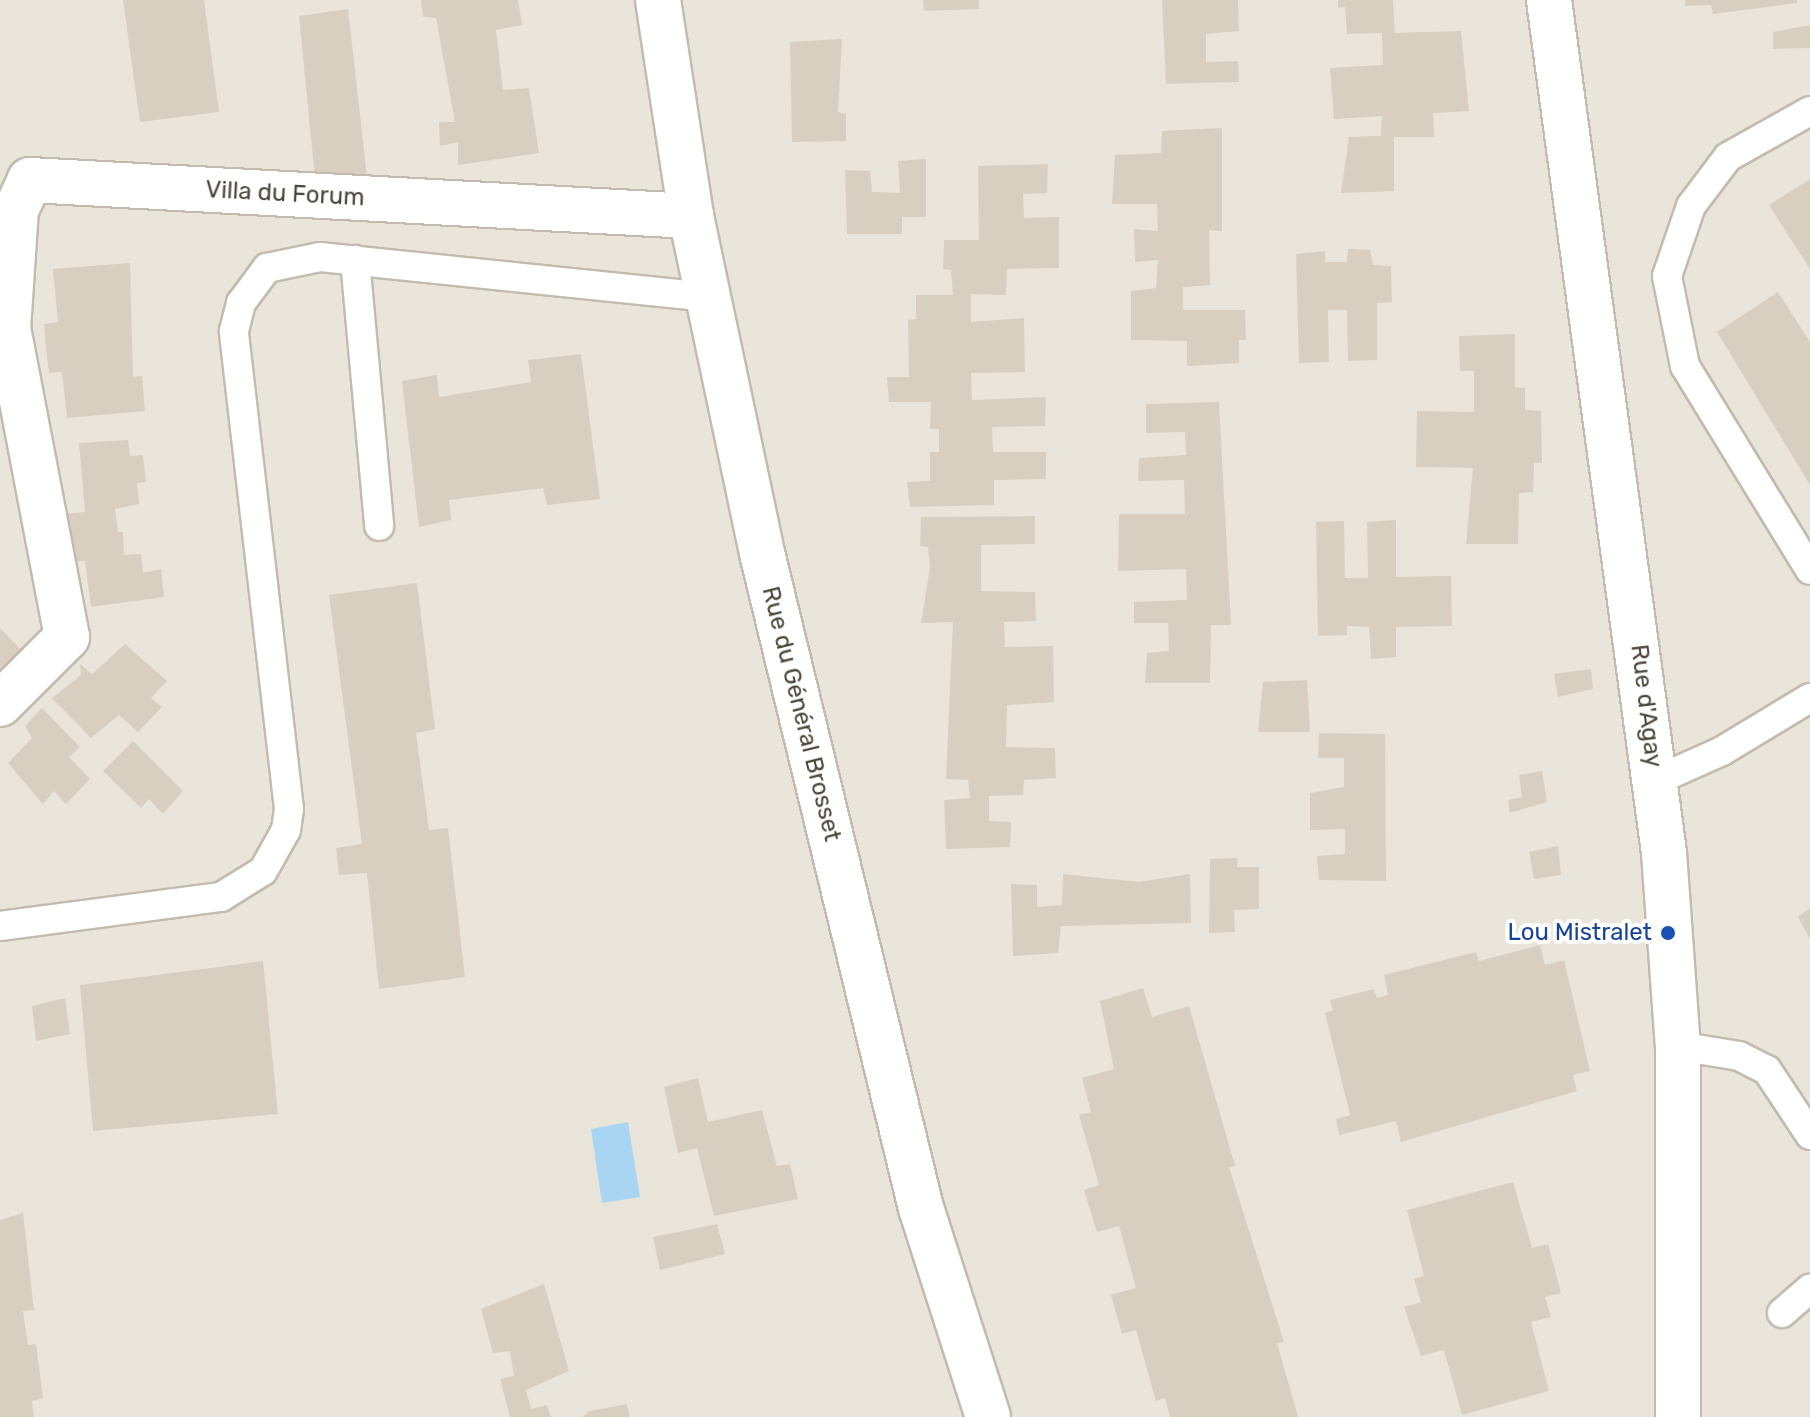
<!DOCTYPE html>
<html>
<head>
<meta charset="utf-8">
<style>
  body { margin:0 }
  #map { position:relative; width:1810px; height:1417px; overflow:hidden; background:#f6f3ec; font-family:Rubik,sans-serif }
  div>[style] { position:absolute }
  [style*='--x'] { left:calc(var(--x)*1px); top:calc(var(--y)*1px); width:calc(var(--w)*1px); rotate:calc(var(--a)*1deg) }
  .residential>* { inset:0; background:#eae5da }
  .water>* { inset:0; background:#a9d4f2 }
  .building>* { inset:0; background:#d8cfc1 }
  .roads { filter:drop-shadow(2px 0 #c2bbae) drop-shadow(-2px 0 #c2bbae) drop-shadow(0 2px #c2bbae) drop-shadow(0 -2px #c2bbae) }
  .lane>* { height:28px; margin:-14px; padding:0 14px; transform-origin:14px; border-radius:14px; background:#fff }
  .street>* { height:44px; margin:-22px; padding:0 22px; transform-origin:22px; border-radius:22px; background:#fff }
  .dots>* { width:22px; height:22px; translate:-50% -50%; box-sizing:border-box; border:4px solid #fff; border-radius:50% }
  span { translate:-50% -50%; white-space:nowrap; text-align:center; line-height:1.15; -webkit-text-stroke:8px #fff; paint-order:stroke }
  .street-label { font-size:24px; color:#4b4439 }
  .transit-label { font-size:24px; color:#164399 }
  .right { translate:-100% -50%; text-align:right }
</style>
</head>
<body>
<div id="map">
  <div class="residential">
    <i style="clip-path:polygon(0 0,1810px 0,1810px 1417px,0 1417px)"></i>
  </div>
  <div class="water">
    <i style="clip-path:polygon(628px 1122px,640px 1197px,602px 1203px,591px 1129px)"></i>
  </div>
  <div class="building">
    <i style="clip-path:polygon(123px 0,204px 0,219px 112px,140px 122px)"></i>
    <i style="clip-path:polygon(421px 0,518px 0,522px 25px,496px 30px,503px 90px,529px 88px,539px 153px,458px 165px,458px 142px,440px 146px,439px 122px,455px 122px,436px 18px,423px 17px)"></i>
    <i style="clip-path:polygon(923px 0,979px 0,979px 9px,924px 11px)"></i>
    <i style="clip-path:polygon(1162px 0,1238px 0,1239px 31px,1206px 34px,1206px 62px,1238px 61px,1239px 82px,1166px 84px)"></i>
    <i style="clip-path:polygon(1338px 0,1393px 0,1395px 33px,1461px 31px,1469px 111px,1433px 113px,1434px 137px,1394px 137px,1394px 191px,1341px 193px,1349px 137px,1381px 136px,1382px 116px,1334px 119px,1330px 68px,1383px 65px,1382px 33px,1347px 34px,1345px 7px,1338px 8px)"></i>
    <i style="clip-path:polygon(1685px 0,1797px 0,1797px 3px,1713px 14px,1711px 5px,1685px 6px)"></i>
    <i style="clip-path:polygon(348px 9px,367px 177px,315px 178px,299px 16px)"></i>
    <i style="clip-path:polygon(1810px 25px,1810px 48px,1773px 49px,1773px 32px)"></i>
    <i style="clip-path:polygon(842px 39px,838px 112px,846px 114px,846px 141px,792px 142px,790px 42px)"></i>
    <i style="clip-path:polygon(1222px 128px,1222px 231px,1209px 230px,1210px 285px,1183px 287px,1183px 310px,1245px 310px,1246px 340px,1239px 340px,1239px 363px,1187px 366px,1187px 341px,1131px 340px,1131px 291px,1156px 288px,1158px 260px,1135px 262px,1134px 229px,1158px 231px,1157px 204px,1112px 204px,1115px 155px,1161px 153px,1162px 131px)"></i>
    <i style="clip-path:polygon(926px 159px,926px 217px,902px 217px,902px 234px,847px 234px,845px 170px,870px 171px,872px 192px,900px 193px,898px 161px)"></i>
    <i style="clip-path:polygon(1048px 164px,1047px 193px,1023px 194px,1024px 218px,1059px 217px,1059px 268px,1007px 269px,1006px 295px,971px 294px,971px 322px,1024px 318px,1025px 372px,971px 373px,972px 400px,1046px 397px,1045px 426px,992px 427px,993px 452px,1046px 452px,1046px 479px,994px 480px,994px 505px,910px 507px,907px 482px,930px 481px,930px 452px,939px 452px,939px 429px,930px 429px,931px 402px,889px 402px,887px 377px,909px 377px,908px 320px,916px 319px,916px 295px,953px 295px,951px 270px,943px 269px,944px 240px,979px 240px,978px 166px)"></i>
    <i style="clip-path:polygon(1810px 179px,1810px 269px,1769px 205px)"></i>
    <i style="clip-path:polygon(1348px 249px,1370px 250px,1373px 265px,1391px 266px,1392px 302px,1377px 303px,1377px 360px,1348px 361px,1347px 310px,1328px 310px,1329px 362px,1299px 363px,1296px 254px,1325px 251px,1325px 262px,1347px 262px)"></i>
    <i style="clip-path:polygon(130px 263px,133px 377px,142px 376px,145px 411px,67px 418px,62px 372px,49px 373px,46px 348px,44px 324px,58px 322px,53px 269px)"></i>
    <i style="clip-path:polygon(1778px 292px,1810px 342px,1810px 485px,1717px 332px)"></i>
    <i style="clip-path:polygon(1515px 334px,1515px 387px,1525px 388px,1525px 410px,1541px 411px,1542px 463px,1534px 463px,1533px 492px,1519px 493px,1518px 544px,1466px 544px,1473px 468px,1416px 467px,1417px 411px,1474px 412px,1474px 371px,1460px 371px,1459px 336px)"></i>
    <i style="clip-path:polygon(581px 354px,600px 499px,547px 505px,543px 488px,449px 500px,451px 520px,419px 527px,402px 381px,437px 375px,439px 397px,531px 382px,528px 360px)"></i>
    <i style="clip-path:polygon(1219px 402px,1231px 625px,1211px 625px,1210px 683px,1145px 683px,1147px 653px,1169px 651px,1168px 623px,1134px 623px,1134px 602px,1187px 600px,1186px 569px,1118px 571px,1119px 514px,1185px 514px,1184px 480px,1138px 481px,1139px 458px,1186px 455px,1185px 432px,1146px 433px,1146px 404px)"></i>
    <i style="clip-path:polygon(128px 440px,130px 456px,143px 455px,146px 482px,137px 483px,139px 504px,115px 509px,118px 532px,123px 532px,124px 555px,141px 554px,143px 573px,161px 569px,164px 597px,91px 607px,85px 561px,67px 562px,63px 514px,85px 512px,79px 443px)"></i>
    <i style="clip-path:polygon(1035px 516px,1035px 544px,981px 545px,981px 591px,1035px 592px,1036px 621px,1004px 622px,1005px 647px,1053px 646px,1054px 702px,1007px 705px,1006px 747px,1055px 748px,1056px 778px,1024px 780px,1023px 795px,989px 796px,989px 821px,1011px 822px,1010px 847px,946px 849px,944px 800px,970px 798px,968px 780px,946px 779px,953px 622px,921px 623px,930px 568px,928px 547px,920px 546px,921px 517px)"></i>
    <i style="clip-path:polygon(1396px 520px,1396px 577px,1451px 576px,1452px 626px,1396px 627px,1396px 657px,1371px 659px,1369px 627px,1347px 626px,1347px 635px,1318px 636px,1316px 522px,1344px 521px,1345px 578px,1368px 578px,1367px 522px)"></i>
    <i style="clip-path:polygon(417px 583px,435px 729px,416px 733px,429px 830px,448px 828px,465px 977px,379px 989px,367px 873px,339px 875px,336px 848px,362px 844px,329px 595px)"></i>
    <i style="clip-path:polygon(0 628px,21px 650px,0 668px)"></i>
    <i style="clip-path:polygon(125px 644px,167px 681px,151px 698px,162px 707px,138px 732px,119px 715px,91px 738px,52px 698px,81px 675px,80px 664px,92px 674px)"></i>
    <i style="clip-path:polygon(1591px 669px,1593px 689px,1558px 697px,1554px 674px)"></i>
    <i style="clip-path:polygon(1307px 680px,1310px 732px,1258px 732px,1263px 682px)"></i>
    <i style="clip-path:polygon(42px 708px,80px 747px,69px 757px,90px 779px,66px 804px,54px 791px,43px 804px,8px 763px,32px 738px,25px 726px)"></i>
    <i style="clip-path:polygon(1319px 733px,1385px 734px,1386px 881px,1319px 880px,1317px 856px,1345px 854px,1345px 829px,1310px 830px,1310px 793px,1344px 787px,1344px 758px,1318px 758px)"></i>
    <i style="clip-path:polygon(133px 741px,183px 791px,163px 814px,149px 799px,141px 808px,103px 771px)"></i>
    <i style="clip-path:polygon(1542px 771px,1547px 802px,1510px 813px,1508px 800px,1522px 797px,1519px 775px)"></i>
    <i style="clip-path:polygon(1558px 846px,1561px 875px,1534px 879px,1529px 852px)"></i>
    <i style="clip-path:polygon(1238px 858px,1237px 867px,1259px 867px,1259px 909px,1234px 910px,1235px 932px,1209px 933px,1210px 859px)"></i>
    <i style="clip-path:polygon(1063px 874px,1139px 882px,1190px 874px,1191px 923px,1061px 926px,1058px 953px,1013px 956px,1011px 884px,1037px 885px,1037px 907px,1062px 905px)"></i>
    <i style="clip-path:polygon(1810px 908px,1810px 939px,1798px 917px)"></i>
    <i style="clip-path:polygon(1540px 945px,1545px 965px,1564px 960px,1590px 1071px,1573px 1075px,1577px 1091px,1401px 1142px,1396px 1121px,1339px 1135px,1336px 1119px,1350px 1115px,1325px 1013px,1333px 1010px,1330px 1000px,1374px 989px,1377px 998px,1388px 995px,1384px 975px,1476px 952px,1479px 961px)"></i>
    <i style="clip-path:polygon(263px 961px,278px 1114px,93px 1131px,80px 985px)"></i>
    <i style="clip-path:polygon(1143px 988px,1152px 1017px,1189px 1006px,1235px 1166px,1229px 1167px,1284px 1342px,1277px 1343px,1298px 1417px,1170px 1417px,1165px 1398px,1156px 1401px,1136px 1330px,1122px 1334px,1111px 1295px,1136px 1288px,1119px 1226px,1097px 1232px,1084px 1190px,1099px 1185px,1079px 1115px,1091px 1112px,1082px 1078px,1114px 1069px,1100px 1001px)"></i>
    <i style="clip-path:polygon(65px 998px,70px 1034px,36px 1041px,32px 1006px)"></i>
    <i style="clip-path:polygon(698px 1078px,708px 1122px,762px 1110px,777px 1166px,790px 1164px,798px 1199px,714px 1216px,697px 1148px,678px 1153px,664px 1087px)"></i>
    <i style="clip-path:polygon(1513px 1182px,1532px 1248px,1548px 1244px,1561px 1293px,1545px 1297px,1551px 1317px,1531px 1322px,1549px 1391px,1462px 1415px,1444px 1350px,1421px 1356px,1404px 1307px,1421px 1302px,1414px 1279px,1424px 1276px,1407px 1210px)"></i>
    <i style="clip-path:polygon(23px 1213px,34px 1310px,23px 1311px,28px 1345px,36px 1344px,43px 1398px,32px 1401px,34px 1417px,0 1417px,0 1220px)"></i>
    <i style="clip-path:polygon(717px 1224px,725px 1254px,660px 1270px,653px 1237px)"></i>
    <i style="clip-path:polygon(544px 1284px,569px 1371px,526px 1390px,531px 1409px,547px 1405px,551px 1417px,510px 1417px,500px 1379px,514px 1376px,510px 1351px,493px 1353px,481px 1309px)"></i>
    <i style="clip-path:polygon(627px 1404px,630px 1417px,582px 1417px,590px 1411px)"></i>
  </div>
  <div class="roads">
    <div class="lane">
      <i style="--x:1810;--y:111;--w:94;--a:150.7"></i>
      <i style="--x:1728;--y:157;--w:61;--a:127.1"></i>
      <i style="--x:1691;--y:206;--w:74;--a:108.9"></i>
      <i style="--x:1667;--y:276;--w:92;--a:78.7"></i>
      <i style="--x:1685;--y:366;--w:239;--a:58.5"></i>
      <i style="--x:355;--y:260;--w:267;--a:84.8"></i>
      <i style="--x:1655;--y:781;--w:73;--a:-24.1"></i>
      <i style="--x:1722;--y:751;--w:103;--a:-31.1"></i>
      <i style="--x:0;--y:926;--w:223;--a:-7.5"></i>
      <i style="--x:221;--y:897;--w:49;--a:-31.8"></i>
      <i style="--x:263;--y:871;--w:47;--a:-60.7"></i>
      <i style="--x:286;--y:830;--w:21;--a:-82"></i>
      <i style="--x:289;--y:809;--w:481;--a:-96.6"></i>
      <i style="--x:234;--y:331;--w:29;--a:-76"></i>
      <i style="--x:241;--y:303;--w:44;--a:-53.4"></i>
      <i style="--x:267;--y:268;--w:54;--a:-11.7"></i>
      <i style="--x:320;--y:257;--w:391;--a:5.9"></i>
      <i style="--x:1678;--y:1046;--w:62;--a:9.3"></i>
      <i style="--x:1739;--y:1056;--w:31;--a:27"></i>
      <i style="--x:1767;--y:1070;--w:78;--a:56.5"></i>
      <i style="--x:1782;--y:1313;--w:37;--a:-41"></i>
    </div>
    <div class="street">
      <i style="--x:658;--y:0;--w:219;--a:81.3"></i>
      <i style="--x:691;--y:216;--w:349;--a:78.1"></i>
      <i style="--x:763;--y:557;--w:670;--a:76.36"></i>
      <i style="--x:921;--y:1208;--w:219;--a:72.2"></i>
      <i style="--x:1549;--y:0;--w:861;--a:82.32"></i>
      <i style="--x:1664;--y:853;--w:194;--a:85.9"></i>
      <i style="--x:1678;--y:1046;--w:371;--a:90"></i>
      <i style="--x:0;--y:704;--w:95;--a:-45"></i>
      <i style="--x:67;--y:637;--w:314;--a:-100.8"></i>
      <i style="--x:8;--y:329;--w:119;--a:-86.2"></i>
      <i style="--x:16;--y:210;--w:33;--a:-65"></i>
      <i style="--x:30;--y:180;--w:662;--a:3.12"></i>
    </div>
  </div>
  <div class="dots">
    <i style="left:1668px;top:933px;background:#1a4fb4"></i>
  </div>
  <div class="street-label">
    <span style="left:285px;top:194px;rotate:3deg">Villa du Forum</span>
    <span style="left:1646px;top:706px;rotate:83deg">Rue d'Agay</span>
    <span style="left:801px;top:714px;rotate:76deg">Rue du Général Brosset</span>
  </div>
  <div class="transit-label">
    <span class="right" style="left:1652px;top:933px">Lou Mistralet</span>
  </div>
</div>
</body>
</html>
